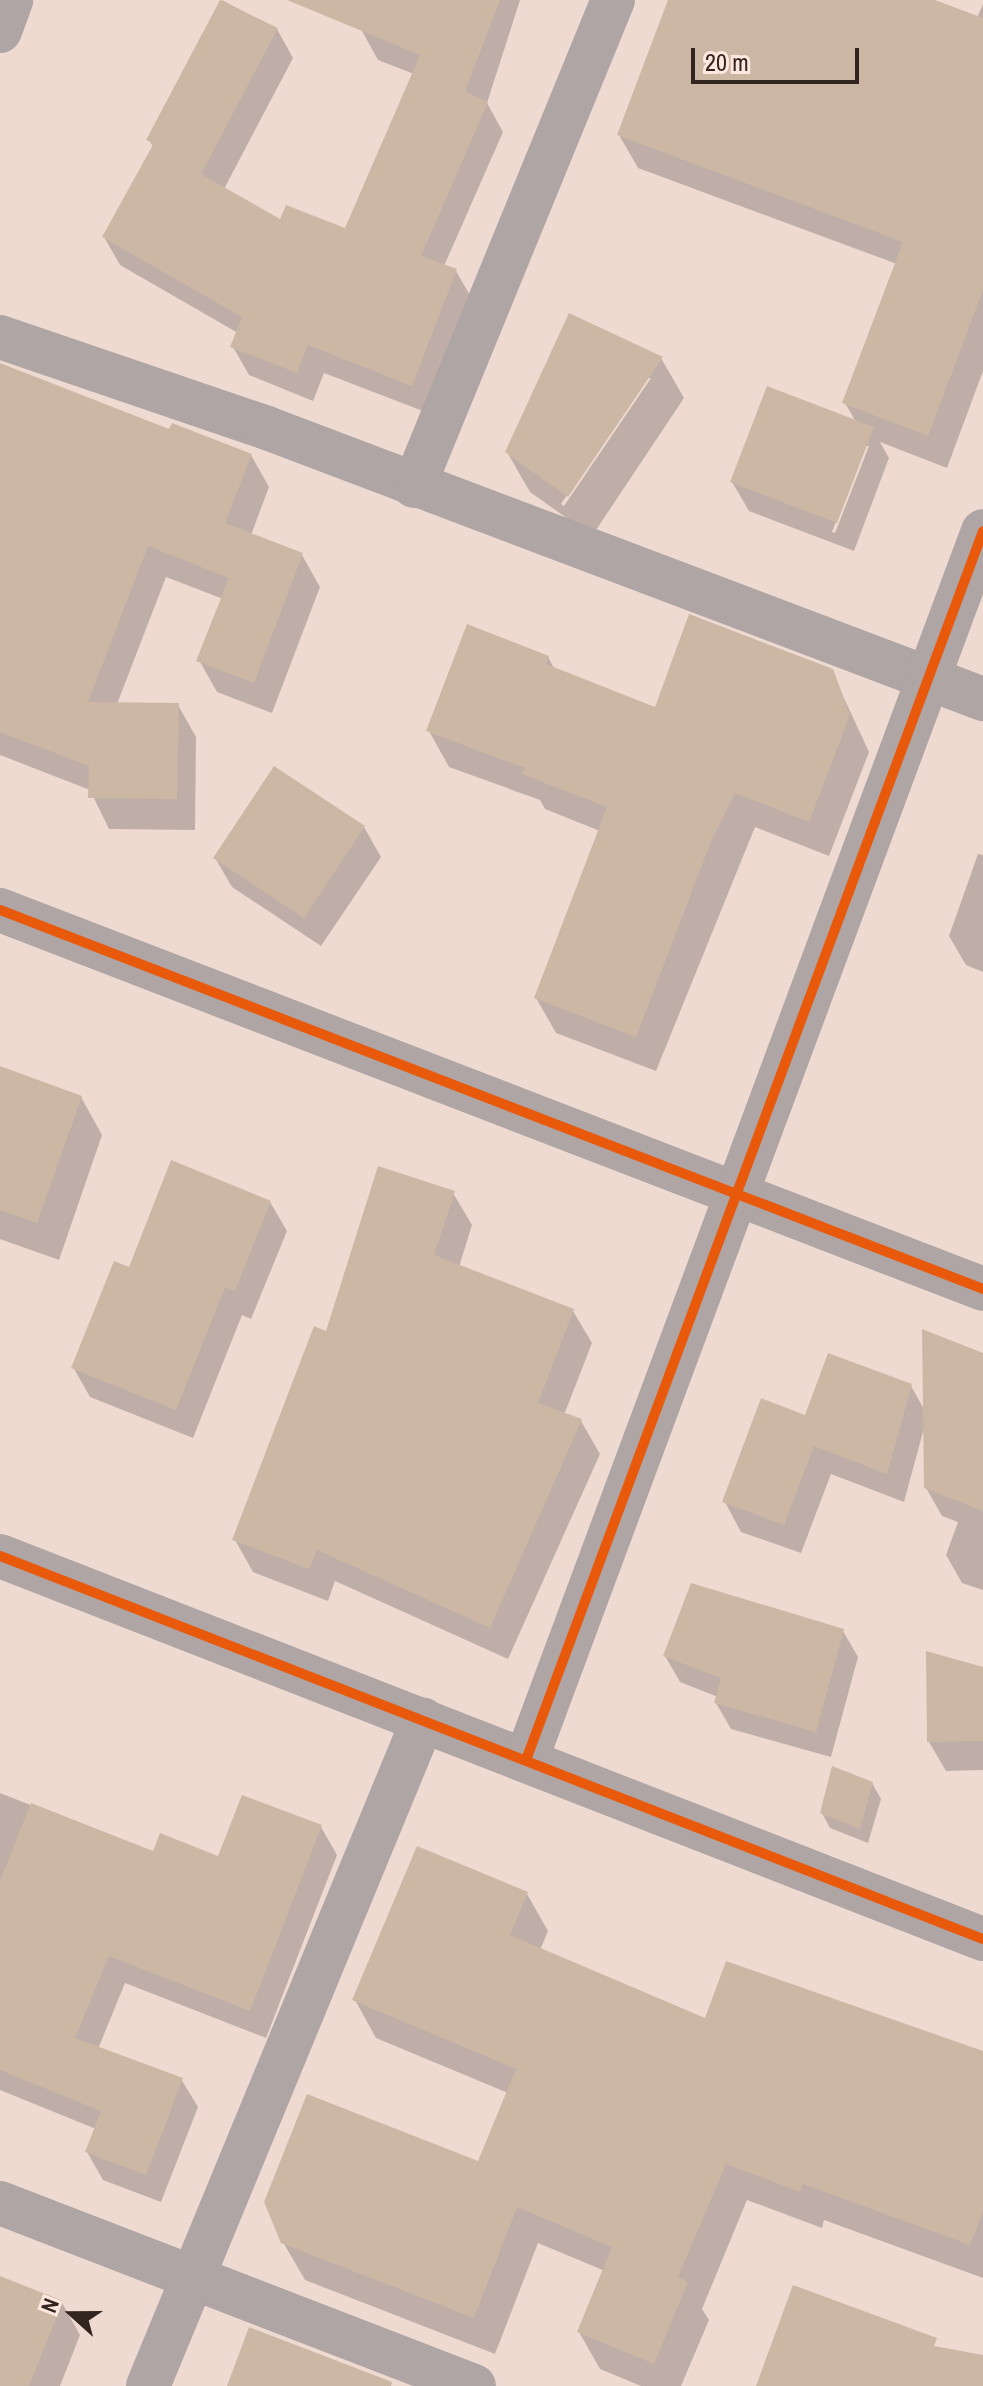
<!DOCTYPE html>
<html>
<head>
<meta charset="utf-8">
<style>
  body { margin:0 }
  #map { position:relative; width:983px; height:2386px; overflow:hidden; background:#efdad2; font-family:"Archivo Narrow",sans-serif }
  div>[style] { position:absolute }
  [style*='--x'] { left:calc(var(--x)*1px); top:calc(var(--y)*1px); width:calc(var(--w)*1px); rotate:calc(var(--a)*1deg) }
  .shadow>* { inset:0; background:#0003 }
  .building>* { inset:0; background:#ccb7a4 }
  .minor>* { height:44px; margin:-22px; padding:0 22px; transform-origin:22px; border-radius:22px; background:#aea5a4 }
  .cycleway>* { height:10px; margin:-5px; padding:0 5px; transform-origin:5px; border-radius:5px; background:#e8590c }
  span { translate:-50% -50%; white-space:nowrap; text-align:center; line-height:1.15; -webkit-text-stroke:6px #fde6dd; paint-order:stroke }
  .north { position:absolute; left:32px; top:2274px; width:80px; height:80px; -webkit-text-stroke:6px #fde6dd; paint-order:stroke; rotate:291deg; font-size:22px; font-weight:700; line-height:32px; text-align:center; color:#32241e }
  .north::after { content:''; display:block; margin:auto; width:28px; height:36px; background:#32241e; clip-path:polygon(50% 0,100% 100%,50% 72%,0 100%) }
  .scale { position:absolute; left:691px; top:48px; width:168px; height:36px; box-sizing:border-box; border:4px solid #32241e; border-top:0; padding-left:10px; font-size:24px; line-height:28px; white-space:nowrap; color:#32241e; -webkit-text-stroke:6px #fde6dd; paint-order:stroke }
</style>
</head>
<body>
<div id="map">
  <div class="shadow">
    <i style="clip-path:polygon(222px 0,277px 29px,293px 58px,224px 189px,281px 222px,346px 231px,414px 74px,378px 60px,362px 31px,374px 0,520px 0,487px 103px,503px 132px,444px 266px,456px 271px,472px 299px,428px 413px,324px 373px,313px 401px,249px 375px,233px 347px,238px 333px,120px 265px,104px 237px,154px 148px,149px 140px)"></i>
    <i style="clip-path:polygon(evenodd,671px 0,930px 0,977px 18px,983px 4px,983px 371px,947px 468px,880px 442px,889px 458px,854px 551px,749px 511px,732px 482px,856px 422px,845px 403px,897px 264px,638px 168px,619px 135px,671px 0,865px 446px,869px 446px,835px 533px,832px 532px,865px 446px)"></i>
    <i style="clip-path:polygon(evenodd,661px 358px,684px 398px,592px 536px,530px 492px,507px 452px,661px 358px,646px 378px,651px 378px,564px 506px,561px 504px,646px 378px)"></i>
    <i style="clip-path:polygon(0 365px,170px 431px,251px 455px,269px 487px,251px 535px,302px 555px,320px 587px,272px 713px,217px 692px,199px 660px,223px 599px,166px 577px,117px 704px,178px 705px,196px 737px,195px 830px,109px 829px,90px 790px,0 755px)"></i>
    <i style="clip-path:polygon(548px 657px,555px 670px,656px 710px,831px 670px,869px 752px,829px 856px,755px 827px,656px 1071px,556px 1033px,536px 998px,600px 831px,545px 809px,540px 800px,449px 767px,429px 731px)"></i>
    <i style="clip-path:polygon(364px 827px,381px 857px,321px 946px,232px 887px,215px 858px)"></i>
    <i style="clip-path:polygon(978px 854px,983px 855px,983px 972px,966px 965px,949px 936px)"></i>
    <i style="clip-path:polygon(0 1068px,81px 1097px,102px 1135px,59px 1260px,0 1239px)"></i>
    <i style="clip-path:polygon(453px 1193px,472px 1225px,459px 1267px,573px 1311px,592px 1343px,564px 1415px,581px 1421px,600px 1454px,508px 1659px,335px 1581px,328px 1601px,253px 1572px,235px 1540px,327px 1333px)"></i>
    <i style="clip-path:polygon(270px 1202px,287px 1231px,251px 1319px,242px 1315px,193px 1438px,90px 1397px,73px 1367px,130px 1270px)"></i>
    <i style="clip-path:polygon(983px 1368px,983px 1590px,962px 1583px,946px 1555px,958px 1522px,942px 1516px,926px 1488px,924px 1428px,904px 1502px,831px 1474px,801px 1553px,741px 1532px,725px 1502px,806px 1418px,911px 1386px,925px 1411px)"></i>
    <i style="clip-path:polygon(843px 1631px,858px 1657px,831px 1757px,731px 1729px,716px 1703px,718px 1697px,680px 1682px,665px 1656px)"></i>
    <i style="clip-path:polygon(983px 1669px,983px 1770px,946px 1771px,929px 1742px)"></i>
    <i style="clip-path:polygon(872px 1783px,881px 1799px,868px 1843px,830px 1828px,822px 1813px)"></i>
    <i style="clip-path:polygon(0 1793px,155px 1854px,219px 1859px,321px 1827px,337px 1855px,266px 2038px,125px 1983px,98px 2049px,181px 2079px,198px 2107px,161px 2202px,103px 2180px,87px 2152px,96px 2129px,0 2090px)"></i>
    <i style="clip-path:polygon(527px 1894px,548px 1931px,540px 1950px,706px 2020px,983px 2054px,983px 2278px,824px 2220px,822px 2228px,747px 2200px,702px 2309px,709px 2320px,681px 2386px,641px 2386px,600px 2369px,579px 2332px,605px 2271px,538px 2243px,495px 2354px,305px 2280px,283px 2242px,479px 2164px,508px 2093px,376px 2038px,355px 2000px)"></i>
    <i style="clip-path:polygon(0 2278px,62px 2303px,80px 2335px,60px 2386px,0 2386px)"></i>
  </div>
  <div class="building">
    <i style="clip-path:polygon(220px 0,278px 28px,201px 174px,280px 219px,286px 205px,345px 228px,420px 55px,287px 0,500px 0,465px 91px,488px 102px,421px 256px,457px 269px,412px 386px,308px 345px,297px 373px,230px 347px,242px 317px,102px 237px,154px 143px,146px 140px)"></i>
    <i style="clip-path:polygon(668px 0,935px 0,983px 18px,983px 290px,928px 436px,842px 403px,903px 242px,617px 135px)"></i>
    <i style="clip-path:polygon(569px 313px,663px 357px,568px 497px,505px 452px)"></i>
    <i style="clip-path:polygon(0 363px,169px 429px,172px 423px,252px 454px,225px 523px,303px 553px,254px 683px,196px 661px,229px 578px,148px 546px,88px 702px,179px 703px,177px 799px,88px 798px,89px 766px,0 732px)"></i>
    <i style="clip-path:polygon(767px 386px,874px 427px,837px 523px,730px 482px)"></i>
    <i style="clip-path:polygon(689px 614px,833px 669px,850px 715px,809px 822px,735px 793px,710px 844px,636px 1037px,534px 998px,607px 807px,522px 774px,525px 768px,426px 731px,467px 624px,549px 656px,546px 664px,655px 707px)"></i>
    <i style="clip-path:polygon(274px 766px,365px 826px,304px 918px,213px 858px)"></i>
    <i style="clip-path:polygon(0 1066px,82px 1096px,37px 1223px,0 1210px)"></i>
    <i style="clip-path:polygon(171px 1160px,271px 1201px,235px 1291px,225px 1287px,176px 1410px,71px 1368px,114px 1261px,129px 1267px)"></i>
    <i style="clip-path:polygon(378px 1166px,455px 1191px,434px 1255px,574px 1309px,538px 1403px,582px 1419px,490px 1628px,317px 1550px,309px 1569px,232px 1540px,314px 1326px,326px 1331px)"></i>
    <i style="clip-path:polygon(922px 1329px,983px 1353px,983px 1511px,924px 1488px)"></i>
    <i style="clip-path:polygon(828px 1353px,912px 1384px,887px 1474px,814px 1446px,784px 1525px,722px 1502px,761px 1398px,805px 1415px)"></i>
    <i style="clip-path:polygon(691px 1583px,844px 1629px,816px 1732px,714px 1703px,721px 1678px,663px 1656px)"></i>
    <i style="clip-path:polygon(926px 1651px,983px 1667px,983px 1741px,927px 1742px)"></i>
    <i style="clip-path:polygon(832px 1766px,873px 1782px,860px 1829px,820px 1813px)"></i>
    <i style="clip-path:polygon(242px 1795px,322px 1825px,250px 2011px,109px 1956px,75px 2038px,183px 2078px,146px 2175px,85px 2152px,101px 2111px,0 2070px,0 1881px,31px 1803px,153px 1851px,160px 1833px,218px 1856px)"></i>
    <i style="clip-path:polygon(417px 1846px,528px 1892px,510px 1935px,705px 2018px,726px 1961px,983px 2051px,983px 2212px,970px 2245px,803px 2184px,800px 2192px,726px 2164px,678px 2277px,688px 2282px,654px 2364px,577px 2332px,612px 2247px,517px 2207px,474px 2318px,281px 2243px,264px 2202px,307px 2094px,478px 2161px,516px 2069px,352px 2000px)"></i>
    <i style="clip-path:polygon(0 2276px,63px 2301px,29px 2386px,0 2386px)"></i>
    <i style="clip-path:polygon(793px 2285px,937px 2338px,934px 2346px,983px 2355px,983px 2386px,756px 2386px)"></i>
    <i style="clip-path:polygon(249px 2327px,392px 2382px,391px 2386px,227px 2386px)"></i>
  </div>
  <div class="minor">
    <i style="--x:0;--y:31;--w:33;--a:-70"></i>
    <i style="--x:0;--y:337;--w:282;--a:18.8"></i>
    <i style="--x:267;--y:428;--w:766;--a:20.73"></i>
    <i style="--x:414;--y:486;--w:525;--a:-67.73"></i>
    <i style="--x:0;--y:910;--w:1054;--a:21.08"></i>
    <i style="--x:0;--y:1556;--w:1055;--a:21.29"></i>
    <i style="--x:526;--y:1760;--w:1311;--a:-69.6"></i>
    <i style="--x:0;--y:2203;--w:508;--a:21.11"></i>
    <i style="--x:148;--y:2386;--w:721;--a:-67.56"></i>
  </div>
  <div class="cycleway">
    <i style="--x:0;--y:910;--w:1054;--a:21.08"></i>
    <i style="--x:0;--y:1556;--w:1055;--a:21.29"></i>
    <i style="--x:526;--y:1760;--w:1311;--a:-69.6"></i>
  </div>
  <div class="north">N</div>
  <div class="scale">20 m</div>
</div>
</body>
</html>
